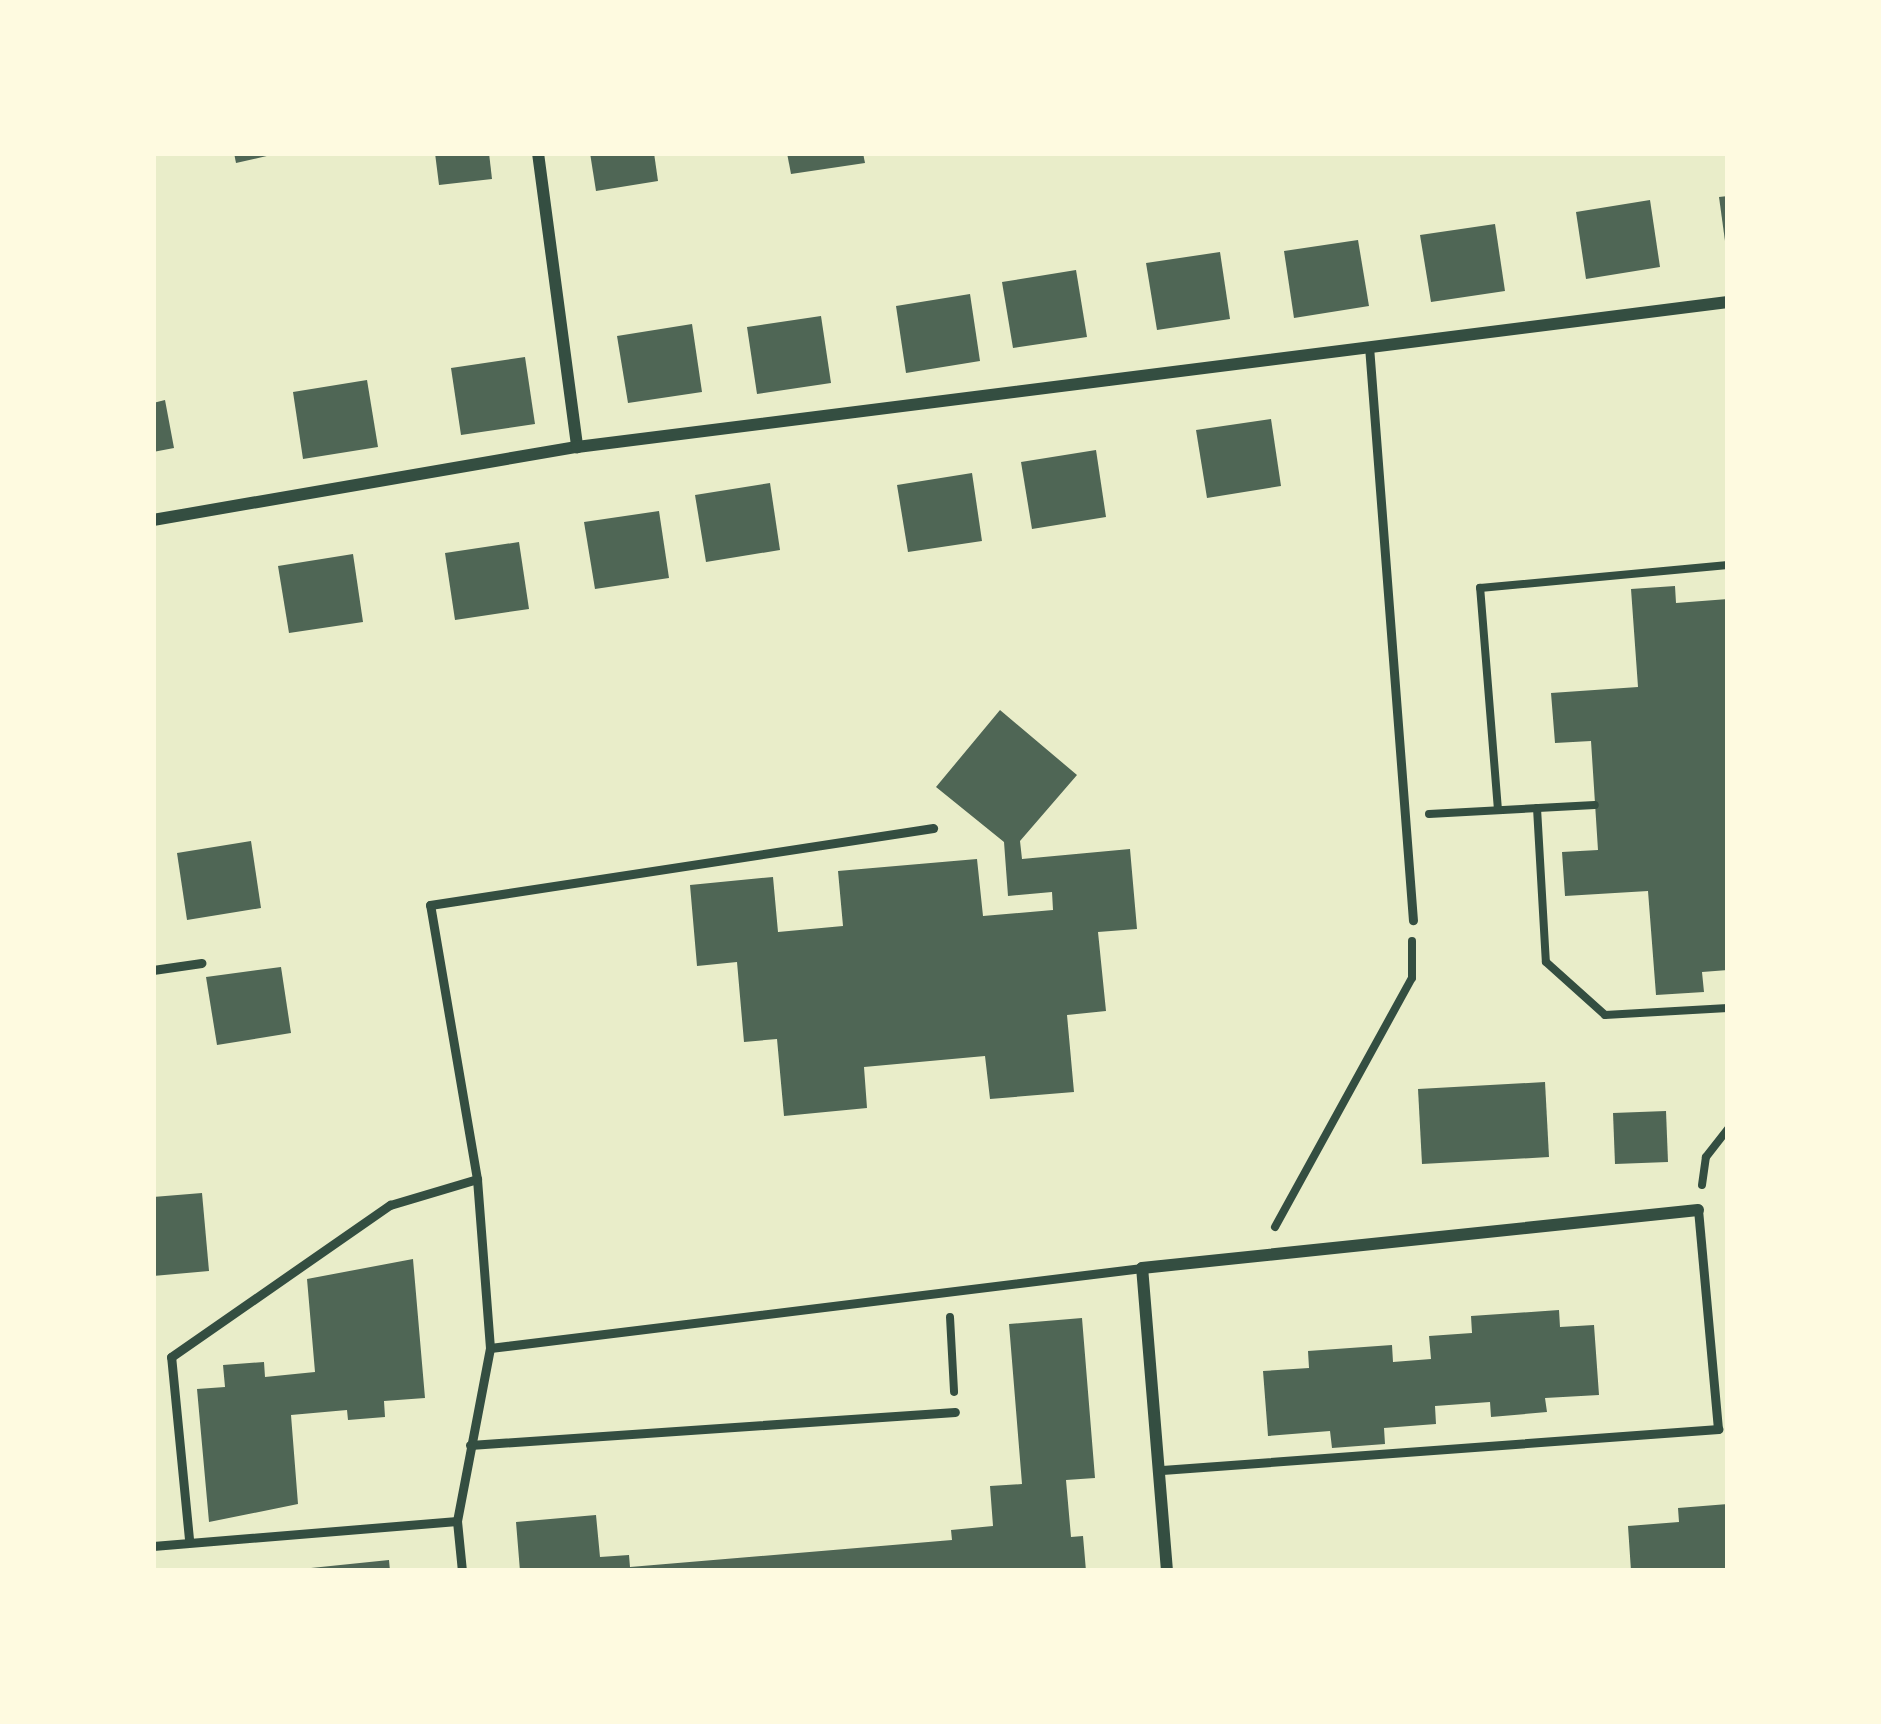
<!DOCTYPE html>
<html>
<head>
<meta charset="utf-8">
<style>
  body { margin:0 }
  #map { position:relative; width:1881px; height:1724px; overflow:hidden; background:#e9edc9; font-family:"Times New Roman",serif }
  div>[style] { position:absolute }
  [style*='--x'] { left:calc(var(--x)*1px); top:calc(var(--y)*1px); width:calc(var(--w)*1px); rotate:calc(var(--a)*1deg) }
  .building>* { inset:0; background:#4f6655 }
  .path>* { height:8px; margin:-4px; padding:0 4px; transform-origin:4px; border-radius:4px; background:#344e41 }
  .service>* { height:9px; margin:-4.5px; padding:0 4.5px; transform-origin:4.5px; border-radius:4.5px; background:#344e41 }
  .minor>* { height:12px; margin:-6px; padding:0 6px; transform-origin:6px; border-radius:6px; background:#344e41 }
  span { translate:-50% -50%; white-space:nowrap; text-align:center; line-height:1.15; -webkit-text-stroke:9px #fefae0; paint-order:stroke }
  .frame { position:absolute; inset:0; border:156px solid #fefae0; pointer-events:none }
</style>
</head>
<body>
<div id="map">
  <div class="building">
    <i style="clip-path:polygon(234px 153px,271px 153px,271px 155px,236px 163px)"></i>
    <i style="clip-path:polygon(435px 153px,489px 153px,492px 179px,439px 185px)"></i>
    <i style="clip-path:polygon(590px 153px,654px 153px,658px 181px,596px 191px)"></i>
    <i style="clip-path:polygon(787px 153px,863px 153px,865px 163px,791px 174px)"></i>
    <i style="clip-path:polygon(1728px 196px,1728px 241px,1725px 241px,1719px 197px)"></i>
    <i style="clip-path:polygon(1650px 200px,1660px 267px,1586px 279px,1576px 212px)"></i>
    <i style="clip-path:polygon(1495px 224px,1505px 291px,1431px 302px,1420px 235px)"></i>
    <i style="clip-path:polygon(1358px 240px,1369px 306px,1294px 318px,1284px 251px)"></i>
    <i style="clip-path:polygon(1220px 252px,1230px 319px,1157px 330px,1146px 263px)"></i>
    <i style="clip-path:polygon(1076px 270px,1087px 337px,1013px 348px,1002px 282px)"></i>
    <i style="clip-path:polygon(970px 294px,980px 361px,906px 373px,896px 306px)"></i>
    <i style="clip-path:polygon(821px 316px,831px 383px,757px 394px,747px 327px)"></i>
    <i style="clip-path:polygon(692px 324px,702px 392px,628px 403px,617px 336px)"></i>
    <i style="clip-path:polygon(525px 357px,535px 424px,461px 435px,451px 368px)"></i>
    <i style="clip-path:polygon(367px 380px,378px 447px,303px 459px,293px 392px)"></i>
    <i style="clip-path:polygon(165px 400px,174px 448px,153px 452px,153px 403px)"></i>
    <i style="clip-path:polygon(1271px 419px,1281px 486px,1207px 498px,1196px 430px)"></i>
    <i style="clip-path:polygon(1096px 450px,1106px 517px,1032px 529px,1021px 462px)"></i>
    <i style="clip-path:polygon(972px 473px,982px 541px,908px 552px,897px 485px)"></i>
    <i style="clip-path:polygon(770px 483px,780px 550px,706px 562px,695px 495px)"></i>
    <i style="clip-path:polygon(659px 511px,669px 578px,595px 589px,584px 522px)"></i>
    <i style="clip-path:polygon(519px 542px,529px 609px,455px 620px,445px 553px)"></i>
    <i style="clip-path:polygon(353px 554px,363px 622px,289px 633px,278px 566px)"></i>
    <i style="clip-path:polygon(1675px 586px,1676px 603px,1728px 599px,1728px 970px,1702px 972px,1704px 992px,1656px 995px,1648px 891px,1565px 896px,1562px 852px,1598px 850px,1591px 741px,1555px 743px,1551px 693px,1638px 687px,1631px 589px)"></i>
    <i style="clip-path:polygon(1000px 710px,1077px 775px,1020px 841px,1022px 859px,1130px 849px,1137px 929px,1098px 932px,1106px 1011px,1067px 1015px,1074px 1092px,990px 1099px,985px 1056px,864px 1067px,867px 1108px,784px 1116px,777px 1039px,744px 1042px,737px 962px,697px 966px,690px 885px,773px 877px,778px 932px,843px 926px,838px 871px,977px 859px,983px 916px,1053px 910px,1052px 892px,1008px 896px,1004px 842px,936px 787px)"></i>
    <i style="clip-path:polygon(251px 841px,261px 908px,187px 920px,177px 853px)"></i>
    <i style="clip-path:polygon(281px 967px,291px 1033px,217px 1045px,206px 977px)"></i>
    <i style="clip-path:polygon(1545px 1082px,1549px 1157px,1422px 1164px,1418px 1089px)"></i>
    <i style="clip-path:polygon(1666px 1111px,1668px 1162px,1615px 1164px,1613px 1113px)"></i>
    <i style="clip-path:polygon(202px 1193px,209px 1271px,153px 1276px,153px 1197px)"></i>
    <i style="clip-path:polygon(413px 1259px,425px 1398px,384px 1401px,385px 1417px,348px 1420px,347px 1410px,291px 1415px,298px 1504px,209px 1522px,197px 1389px,225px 1387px,223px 1365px,264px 1362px,265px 1377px,315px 1372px,307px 1279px)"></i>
    <i style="clip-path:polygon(1559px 1310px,1560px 1327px,1594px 1325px,1599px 1395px,1545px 1398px,1547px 1412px,1491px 1417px,1490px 1402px,1435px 1406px,1436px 1424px,1384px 1428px,1385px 1444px,1332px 1448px,1330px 1431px,1268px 1436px,1263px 1371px,1309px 1368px,1308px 1351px,1392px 1345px,1393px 1362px,1431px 1359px,1429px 1336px,1472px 1333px,1471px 1316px)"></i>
    <i style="clip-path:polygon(1082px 1318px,1095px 1478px,1066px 1480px,1071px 1537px,1083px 1536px,1086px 1571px,520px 1571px,516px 1522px,596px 1515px,600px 1557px,629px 1555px,630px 1567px,952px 1540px,951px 1530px,993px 1526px,990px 1486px,1022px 1484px,1009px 1324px)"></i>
    <i style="clip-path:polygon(1728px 1504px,1728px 1571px,1631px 1571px,1628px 1526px,1679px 1522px,1678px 1508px)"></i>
    <i style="clip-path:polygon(389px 1560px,390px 1571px,311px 1571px,311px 1568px)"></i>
  </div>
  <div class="path">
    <i style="--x:1537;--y:808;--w:154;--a:86.7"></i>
    <i style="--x:1546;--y:962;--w:79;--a:41.9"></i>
    <i style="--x:1605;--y:1015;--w:123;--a:-3.3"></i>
    <i style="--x:1498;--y:810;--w:223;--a:-94.6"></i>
    <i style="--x:1480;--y:588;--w:249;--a:-5.3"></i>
    <i style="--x:1429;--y:814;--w:166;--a:-3.1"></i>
    <i style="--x:1702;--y:1185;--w:28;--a:-82"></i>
    <i style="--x:1706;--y:1157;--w:36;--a:-52"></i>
    <i style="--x:1275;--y:1227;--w:284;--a:-61.2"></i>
    <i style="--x:1412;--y:978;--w:37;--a:-90"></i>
    <i style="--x:950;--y:1317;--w:75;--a:86.9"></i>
  </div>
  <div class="service">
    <i style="--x:1369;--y:346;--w:576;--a:85.62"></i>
    <i style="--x:153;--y:970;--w:49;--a:-8.3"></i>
    <i style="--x:490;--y:1348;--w:657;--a:-7"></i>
    <i style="--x:470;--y:1445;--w:486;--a:-3.9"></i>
    <i style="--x:1162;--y:1470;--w:558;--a:-4.22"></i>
    <i style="--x:1718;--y:1429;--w:220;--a:-95.2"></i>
    <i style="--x:457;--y:1521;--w:176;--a:-79.2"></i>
    <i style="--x:490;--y:1348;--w:169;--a:-94.4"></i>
    <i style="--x:477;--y:1179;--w:278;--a:-99.7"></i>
    <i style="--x:430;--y:905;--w:509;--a:-8.7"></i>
    <i style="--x:189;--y:1539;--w:183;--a:-95.6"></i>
    <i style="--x:171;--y:1357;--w:267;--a:-34.8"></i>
    <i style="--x:390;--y:1205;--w:91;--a:-16.6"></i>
    <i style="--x:153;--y:1546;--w:305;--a:-4.7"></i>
    <i style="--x:457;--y:1521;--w:50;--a:84.3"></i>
  </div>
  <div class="minor">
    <i style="--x:538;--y:153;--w:297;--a:82.4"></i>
    <i style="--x:153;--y:520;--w:430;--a:-9.8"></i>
    <i style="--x:577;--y:447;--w:1160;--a:-7.18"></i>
    <i style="--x:1167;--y:1571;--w:304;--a:-94.7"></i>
    <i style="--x:1142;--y:1268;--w:559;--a:-5.96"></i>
  </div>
  <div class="frame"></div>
</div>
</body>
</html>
